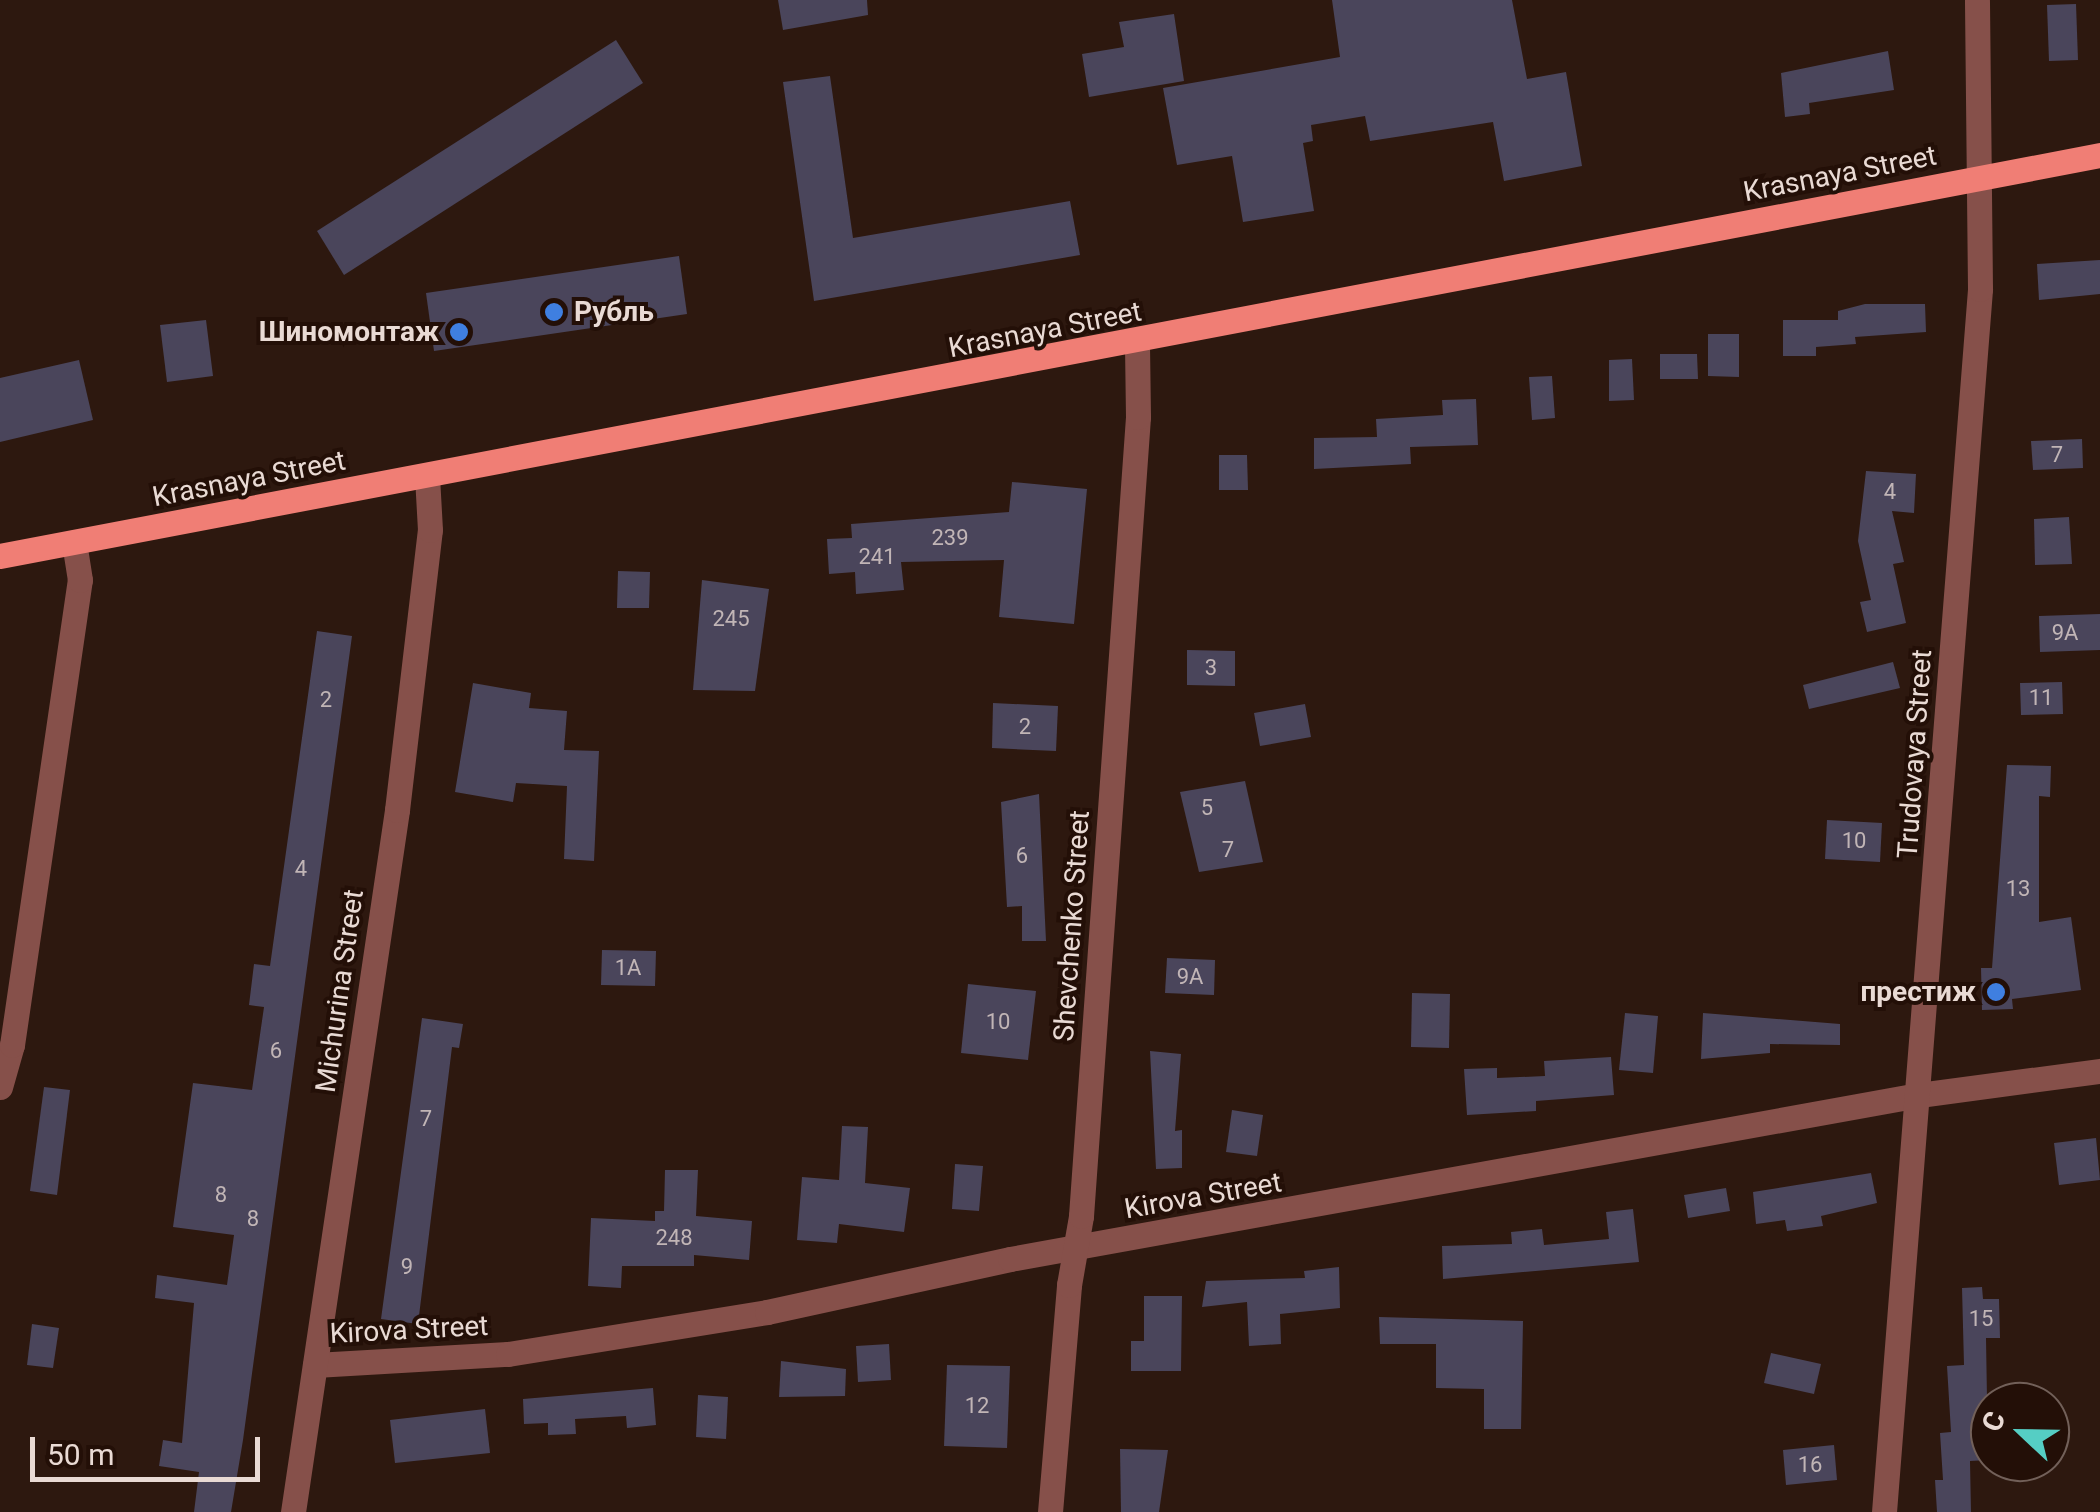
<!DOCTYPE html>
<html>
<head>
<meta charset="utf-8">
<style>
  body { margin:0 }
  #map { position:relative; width:2100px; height:1512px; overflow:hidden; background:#2d180f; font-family:Roboto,sans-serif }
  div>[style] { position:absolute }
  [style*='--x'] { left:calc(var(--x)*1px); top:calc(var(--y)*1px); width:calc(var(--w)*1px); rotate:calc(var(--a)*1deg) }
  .building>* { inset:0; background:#4a455b }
  .minor>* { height:25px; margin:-12.5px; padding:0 12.5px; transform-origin:12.5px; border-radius:12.5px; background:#86504a }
  .major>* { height:25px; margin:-12.5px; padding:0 12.5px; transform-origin:12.5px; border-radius:12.5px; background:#f07e75 }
  .dots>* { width:28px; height:28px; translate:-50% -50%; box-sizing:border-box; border:5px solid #230f07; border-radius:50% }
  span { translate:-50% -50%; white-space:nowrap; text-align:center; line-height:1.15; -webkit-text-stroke:8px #230f07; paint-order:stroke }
  .number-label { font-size:22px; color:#c1b5b6 }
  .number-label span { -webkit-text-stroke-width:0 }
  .street-label { font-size:28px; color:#e9dad4 }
  .poi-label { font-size:28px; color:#e9dad4; font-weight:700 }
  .left { translate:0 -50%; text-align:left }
  .right { translate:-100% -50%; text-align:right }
  .north { position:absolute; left:1970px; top:1382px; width:100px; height:100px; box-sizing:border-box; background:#230f07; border:2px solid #726059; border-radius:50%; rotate:292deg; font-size:28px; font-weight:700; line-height:40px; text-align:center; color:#e9dad4 }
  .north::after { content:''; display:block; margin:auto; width:35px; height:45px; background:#55cec4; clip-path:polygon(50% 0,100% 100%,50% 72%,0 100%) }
  .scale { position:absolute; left:30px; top:1437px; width:230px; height:45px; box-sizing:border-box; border:5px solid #e9dad4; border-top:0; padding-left:12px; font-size:30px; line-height:35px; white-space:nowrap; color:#e9dad4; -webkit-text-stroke:8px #230f07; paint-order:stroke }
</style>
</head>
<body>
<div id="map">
  <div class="building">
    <i style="clip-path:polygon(778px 0,867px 0,868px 15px,783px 30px)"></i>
    <i style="clip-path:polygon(1332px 0,1512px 0,1527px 79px,1566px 72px,1582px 166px,1504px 181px,1493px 122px,1370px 141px,1365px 116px,1311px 125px,1313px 141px,1303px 143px,1314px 211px,1243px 222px,1232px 156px,1177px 165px,1163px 88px,1340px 57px)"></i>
    <i style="clip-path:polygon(2076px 4px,2078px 60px,2049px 61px,2047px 5px)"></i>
    <i style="clip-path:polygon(1174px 14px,1184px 81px,1089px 97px,1082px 54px,1124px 47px,1119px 22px)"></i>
    <i style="clip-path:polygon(616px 40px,643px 83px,344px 275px,317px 231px)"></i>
    <i style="clip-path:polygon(1888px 51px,1894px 90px,1809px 103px,1810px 114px,1785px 117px,1781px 73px)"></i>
    <i style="clip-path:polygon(830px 76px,853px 238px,1070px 201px,1080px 255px,814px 301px,783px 82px)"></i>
    <i style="clip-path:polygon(679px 256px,687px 314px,434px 351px,426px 293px)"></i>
    <i style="clip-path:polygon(2100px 260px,2100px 294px,2039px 300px,2037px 264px)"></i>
    <i style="clip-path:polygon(1865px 304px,1925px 304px,1926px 332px,1855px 337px,1856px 344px,1816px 347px,1816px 356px,1783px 356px,1783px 320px,1838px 320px,1838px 311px)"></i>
    <i style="clip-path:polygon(206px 320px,213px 376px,167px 382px,160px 325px)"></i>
    <i style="clip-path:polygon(1708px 334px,1739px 334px,1739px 377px,1708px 376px)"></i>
    <i style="clip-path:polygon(1660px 354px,1697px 354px,1698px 379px,1660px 379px)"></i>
    <i style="clip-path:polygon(1632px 359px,1634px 400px,1609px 401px,1609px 360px)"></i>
    <i style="clip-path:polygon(79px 360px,93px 420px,0 442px,0 378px)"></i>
    <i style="clip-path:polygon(1552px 376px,1555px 418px,1532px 420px,1529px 377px)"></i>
    <i style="clip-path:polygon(1476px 399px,1478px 445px,1410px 447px,1411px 464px,1314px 469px,1314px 438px,1377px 437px,1376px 419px,1443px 415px,1442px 400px)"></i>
    <i style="clip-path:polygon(2082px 439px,2083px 468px,2033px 470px,2031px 441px)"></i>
    <i style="clip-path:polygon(1219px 455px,1247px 455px,1248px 490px,1219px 490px)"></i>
    <i style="clip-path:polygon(1866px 471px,1916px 474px,1914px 513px,1892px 511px,1904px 562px,1893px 564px,1906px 623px,1867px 632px,1860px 602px,1871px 600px,1858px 541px)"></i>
    <i style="clip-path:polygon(1012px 482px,1087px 489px,1074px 624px,999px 617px,1004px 560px,901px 562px,904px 590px,856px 594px,855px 572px,829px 574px,827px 539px,852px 538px,851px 524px,1009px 512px)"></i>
    <i style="clip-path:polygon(2069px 517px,2072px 564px,2035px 565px,2034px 519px)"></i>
    <i style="clip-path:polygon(618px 571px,650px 572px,649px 608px,617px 608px)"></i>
    <i style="clip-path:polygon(702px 580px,769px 589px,755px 691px,693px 690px)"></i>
    <i style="clip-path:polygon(2100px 614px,2100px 650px,2040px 652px,2039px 616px)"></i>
    <i style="clip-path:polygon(317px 631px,352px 636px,243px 1440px,231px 1512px,194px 1512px,199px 1472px,159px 1466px,163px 1440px,182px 1443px,194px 1303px,155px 1298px,157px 1275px,227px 1285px,234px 1235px,173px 1227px,193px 1083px,252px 1090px,264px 1007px,249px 1005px,254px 964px,270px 966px)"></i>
    <i style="clip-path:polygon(1187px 650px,1235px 651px,1235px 686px,1187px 685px)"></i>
    <i style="clip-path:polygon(1893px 662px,1900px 688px,1809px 709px,1803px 685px)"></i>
    <i style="clip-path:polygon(2062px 682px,2063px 714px,2021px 715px,2020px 683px)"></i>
    <i style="clip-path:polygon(473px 683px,531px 693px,529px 708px,567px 711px,564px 750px,599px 751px,594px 861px,564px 859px,567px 786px,516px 783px,513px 802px,455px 792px)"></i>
    <i style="clip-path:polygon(993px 703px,1058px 706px,1056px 751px,992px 748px)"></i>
    <i style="clip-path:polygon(1305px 704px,1311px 737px,1260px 746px,1254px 713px)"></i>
    <i style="clip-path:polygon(2007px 765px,2051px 766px,2050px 797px,2039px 796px,2039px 922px,2071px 917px,2081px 990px,2012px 999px,2013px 1009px,1982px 1010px,1981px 968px,1992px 968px)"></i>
    <i style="clip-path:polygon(1245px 781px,1263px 862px,1199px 872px,1180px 792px)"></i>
    <i style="clip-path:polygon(1039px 794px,1046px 941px,1022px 941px,1022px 906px,1007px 907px,1001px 802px)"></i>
    <i style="clip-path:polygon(1827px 820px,1882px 823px,1880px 862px,1825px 859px)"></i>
    <i style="clip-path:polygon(602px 950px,656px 951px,655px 986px,601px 985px)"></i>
    <i style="clip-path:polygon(1167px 958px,1215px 960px,1214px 995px,1165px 993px)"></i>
    <i style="clip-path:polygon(968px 984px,1036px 991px,1028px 1060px,961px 1053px)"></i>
    <i style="clip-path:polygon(1412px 993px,1450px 994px,1449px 1048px,1411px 1047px)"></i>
    <i style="clip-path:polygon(1625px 1013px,1658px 1016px,1653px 1073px,1619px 1070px)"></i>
    <i style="clip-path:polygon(1703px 1013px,1840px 1024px,1840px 1045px,1770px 1044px,1770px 1053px,1701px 1059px)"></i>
    <i style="clip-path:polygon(422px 1018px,463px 1024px,459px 1048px,452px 1047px,418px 1324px,381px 1319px)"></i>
    <i style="clip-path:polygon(1150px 1051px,1181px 1054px,1175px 1131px,1182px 1130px,1182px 1168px,1156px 1169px)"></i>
    <i style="clip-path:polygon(1611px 1057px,1614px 1095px,1536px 1101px,1536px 1111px,1467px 1115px,1464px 1069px,1497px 1068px,1497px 1078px,1545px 1076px,1544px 1061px)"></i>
    <i style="clip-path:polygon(44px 1087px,70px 1090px,57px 1195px,30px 1191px)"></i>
    <i style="clip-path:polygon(1232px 1110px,1263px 1115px,1257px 1156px,1226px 1152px)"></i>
    <i style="clip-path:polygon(842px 1126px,868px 1127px,865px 1183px,910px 1188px,904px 1232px,839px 1224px,837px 1243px,797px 1240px,802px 1177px,839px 1180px)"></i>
    <i style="clip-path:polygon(2096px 1138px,2100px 1180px,2059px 1185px,2054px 1143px)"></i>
    <i style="clip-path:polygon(955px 1164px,983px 1166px,979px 1211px,952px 1209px)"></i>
    <i style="clip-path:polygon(665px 1170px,698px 1170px,696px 1216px,752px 1221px,749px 1260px,694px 1255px,694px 1266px,622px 1266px,621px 1288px,588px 1286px,591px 1218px,655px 1221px,655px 1211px,664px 1211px)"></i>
    <i style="clip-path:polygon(1871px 1173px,1877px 1203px,1821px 1216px,1823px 1226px,1787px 1231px,1785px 1220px,1756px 1224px,1753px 1192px)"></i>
    <i style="clip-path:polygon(1726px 1188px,1730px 1211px,1688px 1218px,1684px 1195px)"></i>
    <i style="clip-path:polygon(1633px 1209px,1639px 1262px,1443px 1279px,1442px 1246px,1512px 1244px,1511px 1232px,1542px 1229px,1544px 1245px,1609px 1239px,1606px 1212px)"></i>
    <i style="clip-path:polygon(1339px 1267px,1340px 1308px,1280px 1314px,1281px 1344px,1249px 1346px,1247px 1302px,1202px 1307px,1206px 1281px,1305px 1278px,1304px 1271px)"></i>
    <i style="clip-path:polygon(1982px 1287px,1983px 1299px,1999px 1299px,2000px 1338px,1986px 1338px,1988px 1460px,1970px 1461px,1971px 1512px,1937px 1512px,1935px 1480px,1943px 1480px,1940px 1433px,1951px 1432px,1947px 1366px,1964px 1365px,1962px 1288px)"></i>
    <i style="clip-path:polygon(1144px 1296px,1182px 1296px,1181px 1371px,1131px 1371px,1131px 1341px,1144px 1341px)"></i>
    <i style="clip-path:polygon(1379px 1317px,1523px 1321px,1521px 1429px,1484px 1429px,1484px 1389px,1436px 1388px,1436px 1344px,1380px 1344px)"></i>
    <i style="clip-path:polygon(32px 1324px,59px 1328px,53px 1368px,27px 1365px)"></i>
    <i style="clip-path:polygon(889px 1344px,891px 1380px,858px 1382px,856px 1346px)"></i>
    <i style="clip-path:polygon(1771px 1353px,1821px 1364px,1814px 1394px,1764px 1383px)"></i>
    <i style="clip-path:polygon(781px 1361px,846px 1369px,845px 1396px,779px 1397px)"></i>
    <i style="clip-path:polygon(947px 1365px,1010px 1366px,1007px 1448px,944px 1446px)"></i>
    <i style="clip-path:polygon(653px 1388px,656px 1425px,627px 1428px,626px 1416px,575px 1419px,576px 1434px,548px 1435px,548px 1423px,524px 1424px,523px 1399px)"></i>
    <i style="clip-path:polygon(698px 1395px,728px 1397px,726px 1439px,696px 1437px)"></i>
    <i style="clip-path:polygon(485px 1409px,490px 1453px,395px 1463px,390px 1420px)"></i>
    <i style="clip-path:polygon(1834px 1445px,1837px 1480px,1786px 1485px,1783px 1450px)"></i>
    <i style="clip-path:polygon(1120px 1449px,1168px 1450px,1159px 1512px,1121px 1512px)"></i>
  </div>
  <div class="minor">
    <i style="--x:0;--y:1087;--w:44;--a:-74.1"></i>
    <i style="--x:12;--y:1045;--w:470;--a:-81.7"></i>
    <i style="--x:80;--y:580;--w:38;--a:-99"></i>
    <i style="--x:315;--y:1365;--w:193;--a:-3.3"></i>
    <i style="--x:508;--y:1354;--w:262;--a:-9.2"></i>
    <i style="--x:767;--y:1312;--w:249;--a:-12.3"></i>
    <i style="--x:1010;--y:1259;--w:924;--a:-10.23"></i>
    <i style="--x:1919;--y:1095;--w:183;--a:-7.6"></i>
    <i style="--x:293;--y:1512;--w:710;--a:-81.57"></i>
    <i style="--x:397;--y:810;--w:282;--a:-83.3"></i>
    <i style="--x:430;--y:530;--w:54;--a:-93.2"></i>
    <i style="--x:1050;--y:1512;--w:228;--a:-85.2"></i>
    <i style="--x:1069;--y:1285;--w:70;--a:-80.1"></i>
    <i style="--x:1081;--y:1216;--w:801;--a:-85.92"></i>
    <i style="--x:1138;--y:417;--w:74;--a:-90.8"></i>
    <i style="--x:1884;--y:1512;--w:1227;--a:-85.51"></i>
    <i style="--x:1980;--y:289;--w:289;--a:-90.6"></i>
  </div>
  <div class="major">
    <i style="--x:0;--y:556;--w:2138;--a:-10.81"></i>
  </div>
  <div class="dots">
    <i style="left:554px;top:312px;background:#3f7fe0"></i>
    <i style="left:459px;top:332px;background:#3f7fe0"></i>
    <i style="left:1996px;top:992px;background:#3f7fe0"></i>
  </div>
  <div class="number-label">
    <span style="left:2057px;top:455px">7</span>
    <span style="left:1890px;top:492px">4</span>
    <span style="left:950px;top:538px">239</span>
    <span style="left:877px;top:557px">241</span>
    <span style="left:731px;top:619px">245</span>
    <span style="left:2065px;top:633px">9А</span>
    <span style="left:1211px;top:668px">3</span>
    <span style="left:2041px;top:698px">11</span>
    <span style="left:326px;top:700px">2</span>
    <span style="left:1025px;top:727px">2</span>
    <span style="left:1207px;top:808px">5</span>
    <span style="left:1854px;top:841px">10</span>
    <span style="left:1228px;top:850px">7</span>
    <span style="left:1022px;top:856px">6</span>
    <span style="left:301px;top:869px">4</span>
    <span style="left:2018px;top:889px">13</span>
    <span style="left:628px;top:968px">1А</span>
    <span style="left:1190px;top:977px">9А</span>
    <span style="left:998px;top:1022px">10</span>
    <span style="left:276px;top:1051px">6</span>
    <span style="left:426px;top:1119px">7</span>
    <span style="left:221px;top:1195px">8</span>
    <span style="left:253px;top:1219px">8</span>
    <span style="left:674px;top:1238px">248</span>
    <span style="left:407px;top:1267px">9</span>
    <span style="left:1981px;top:1319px">15</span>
    <span style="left:977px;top:1406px">12</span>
    <span style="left:1810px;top:1465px">16</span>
  </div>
  <div class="street-label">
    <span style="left:1840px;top:174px;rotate:-11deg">Krasnaya Street</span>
    <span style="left:1045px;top:330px;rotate:-11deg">Krasnaya Street</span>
    <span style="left:249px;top:479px;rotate:-11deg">Krasnaya Street</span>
    <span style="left:1915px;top:754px;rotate:-86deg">Trudovaya Street</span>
    <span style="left:1072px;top:926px;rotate:-86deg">Shevchenko Street</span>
    <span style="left:340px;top:991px;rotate:-82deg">Michurina Street</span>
    <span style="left:1203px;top:1196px;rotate:-10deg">Kirova Street</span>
    <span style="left:409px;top:1330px;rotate:-3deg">Kirova Street</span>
  </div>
  <div class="poi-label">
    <span class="left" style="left:574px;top:312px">Рубль</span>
    <span class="right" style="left:439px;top:332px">Шиномонтаж</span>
    <span class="right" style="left:1976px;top:992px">престиж</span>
  </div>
  <div class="north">С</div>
  <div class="scale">50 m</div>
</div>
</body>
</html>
